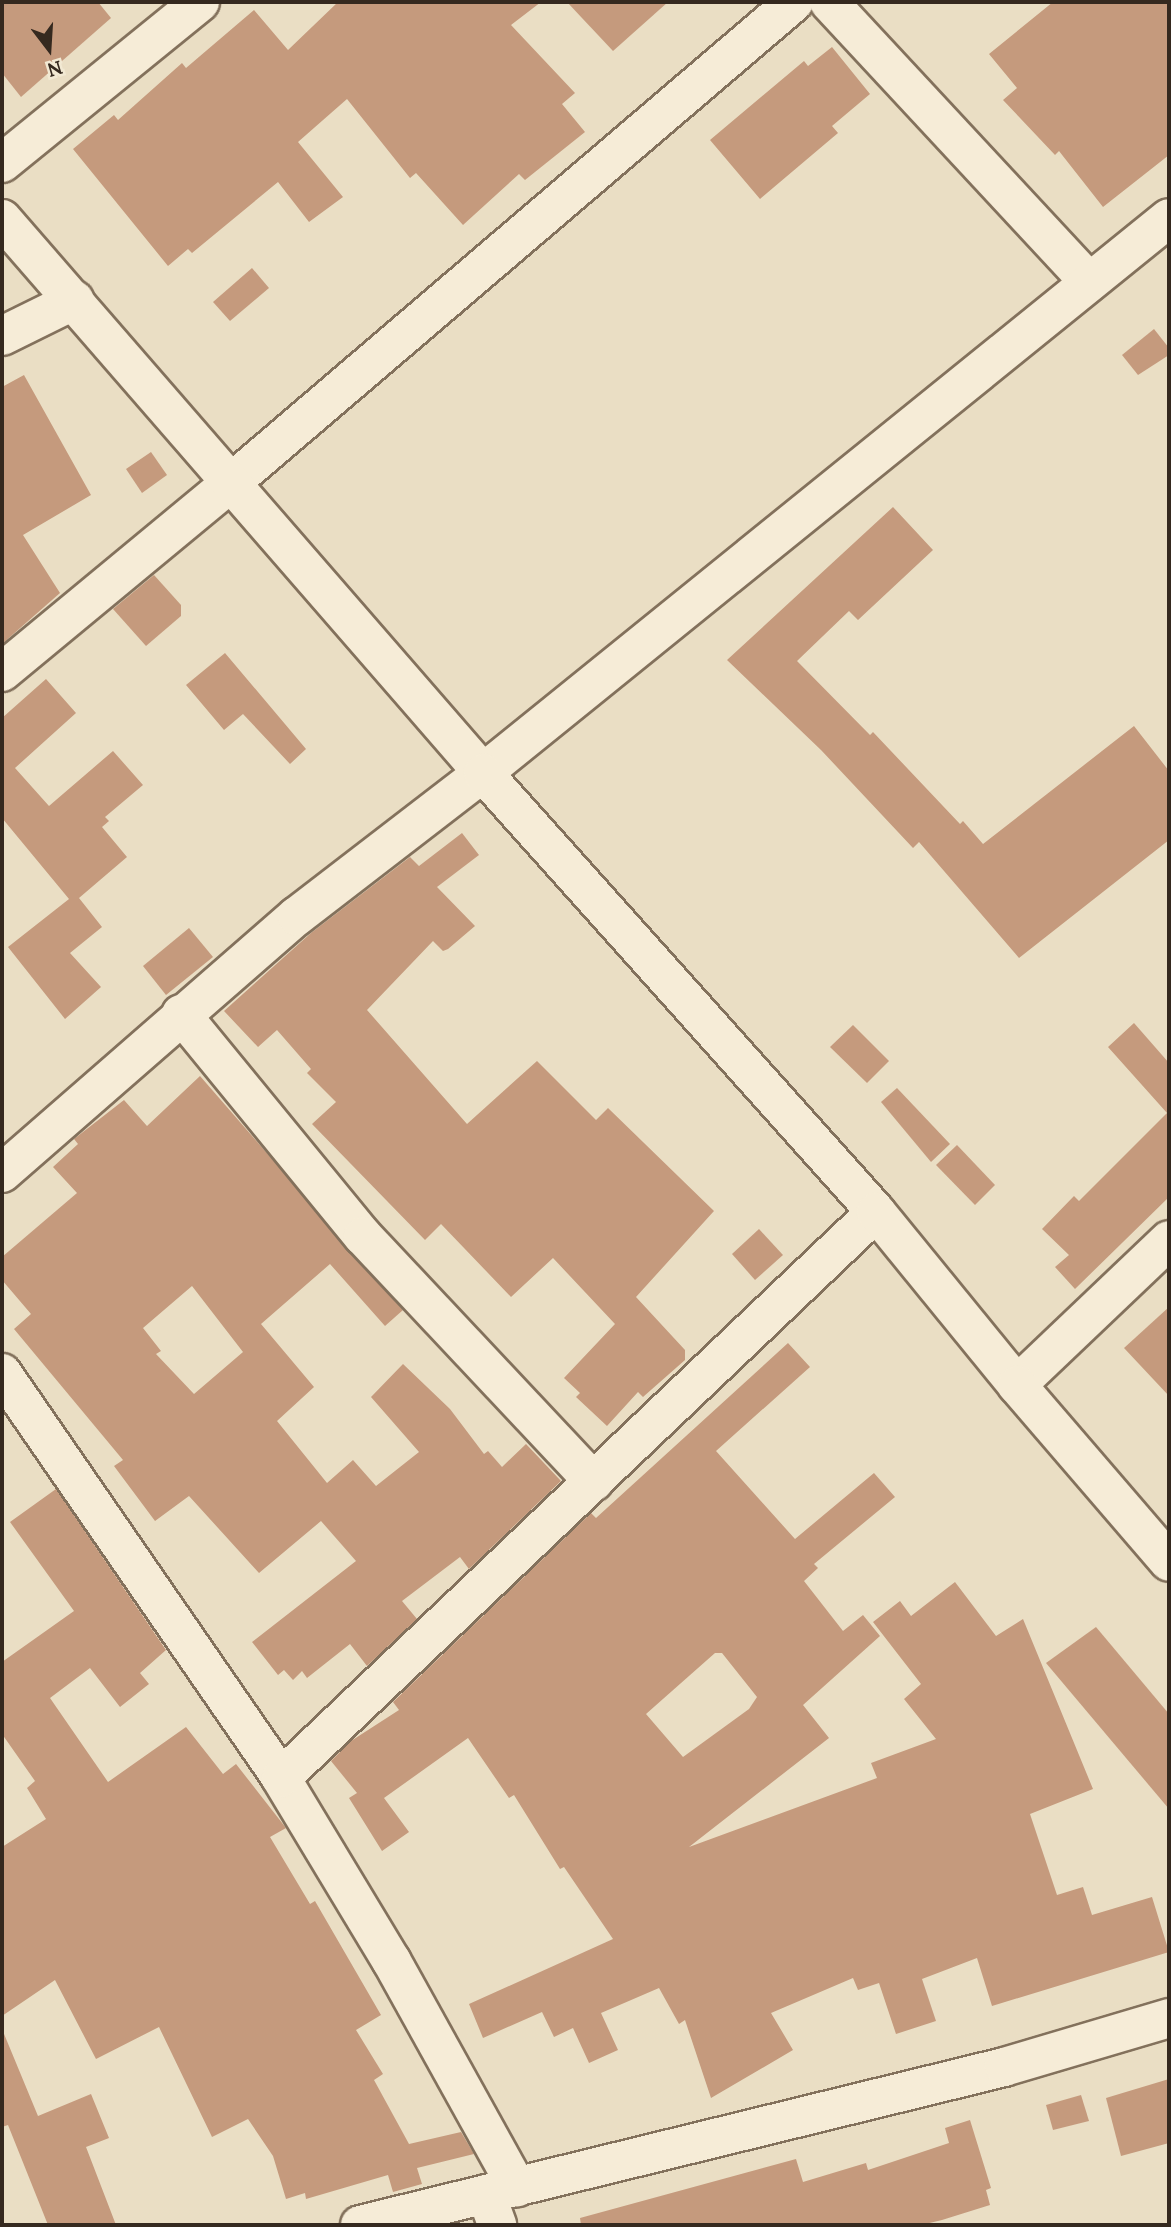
<!DOCTYPE html>
<html>
<head>
<meta charset="utf-8">
<style>
  body { margin:0 }
  #map { position:relative; width:1171px; height:2227px; overflow:hidden; background:#eadec4; font-family:Lora,serif }
  div>[style] { position:absolute }
  [style*='--x'] { left:calc(var(--x)*1px); top:calc(var(--y)*1px); width:calc(var(--w)*1px); rotate:calc(var(--a)*1deg) }
  .building>* { inset:0; background:#c59a7d }
  .roads { filter:drop-shadow(2px 0 #83715c) drop-shadow(-2px 0 #83715c) drop-shadow(0 2px #83715c) drop-shadow(0 -2px #83715c) }
  .street>* { height:38px; margin:-19px; padding:0 19px; transform-origin:19px; border-radius:19px; background:#f6ecd7 }
  .secondary>* { height:38px; margin:-19px; padding:0 19px; transform-origin:19px; border-radius:19px; background:#f6ecd7 }
  span { translate:-50% -50%; white-space:nowrap; text-align:center; line-height:1.15; -webkit-text-stroke:7px #f2e9d3; paint-order:stroke }
  .frame { position:absolute; inset:0; border:4px solid #35291f; pointer-events:none }
  .north { position:absolute; left:14px; top:14px; width:70px; height:70px; -webkit-text-stroke:5px #f2e9d3; paint-order:stroke; rotate:163deg; font-size:19px; font-weight:700; line-height:28px; text-align:center; color:#35291f }
  .north::after { content:''; display:block; margin:auto; width:24px; height:32px; background:#35291f; clip-path:polygon(50% 0,100% 100%,50% 72%,0 100%) }
</style>
</head>
<body>
<div id="map">
  <div class="building">
    <i style="clip-path:polygon(2px 2px,98px 2px,111px 18px,21px 97px,2px 73px)"></i>
    <i style="clip-path:polygon(338px 2px,541px 2px,511px 25px,575px 93px,562px 104px,585px 132px,525px 180px,519px 174px,463px 225px,416px 173px,410px 178px,347px 99px,298px 142px,343px 197px,309px 222px,278px 182px,192px 253px,188px 249px,168px 266px,73px 149px,114px 115px,118px 120px,182px 63px,186px 68px,254px 10px,288px 50px)"></i>
    <i style="clip-path:polygon(567px 2px,668px 2px,613px 51px)"></i>
    <i style="clip-path:polygon(1053px 2px,1169px 2px,1169px 155px,1103px 207px,1059px 151px,1055px 155px,1003px 100px,1017px 88px,989px 54px)"></i>
    <i style="clip-path:polygon(832px 47px,870px 94px,832px 126px,838px 133px,760px 199px,710px 140px,804px 61px,808px 66px)"></i>
    <i style="clip-path:polygon(252px 268px,269px 288px,230px 321px,213px 302px)"></i>
    <i style="clip-path:polygon(1154px 329px,1169px 348px,1169px 355px,1138px 375px,1122px 355px)"></i>
    <i style="clip-path:polygon(24px 375px,91px 495px,23px 535px,60px 593px,2px 644px,2px 387px)"></i>
    <i style="clip-path:polygon(151px 452px,167px 475px,142px 493px,126px 469px)"></i>
    <i style="clip-path:polygon(893px 507px,933px 550px,858px 620px,849px 611px,797px 661px,870px 735px,873px 732px,960px 824px,963px 821px,983px 844px,1134px 726px,1169px 771px,1169px 840px,1019px 958px,919px 842px,913px 848px,821px 750px,727px 660px)"></i>
    <i style="clip-path:polygon(154px 575px,181px 605px,181px 616px,146px 646px,113px 609px)"></i>
    <i style="clip-path:polygon(225px 653px,306px 749px,290px 764px,243px 714px,224px 730px,186px 685px)"></i>
    <i style="clip-path:polygon(46px 679px,76px 713px,15px 768px,49px 806px,113px 751px,143px 785px,105px 817px,109px 821px,102px 827px,127px 857px,79px 898px,102px 927px,70px 953px,101px 987px,65px 1019px,8px 947px,69px 899px,2px 818px,2px 718px)"></i>
    <i style="clip-path:polygon(462px 833px,479px 855px,437px 887px,475px 926px,448px 949px,443px 951px,433px 941px,367px 1010px,467px 1124px,537px 1061px,596px 1120px,608px 1108px,714px 1211px,636px 1297px,685px 1350px,685px 1360px,643px 1397px,638px 1392px,607px 1426px,576px 1397px,580px 1393px,564px 1378px,615px 1324px,553px 1258px,511px 1297px,441px 1224px,425px 1240px,312px 1124px,336px 1102px,307px 1073px,311px 1069px,277px 1030px,258px 1047px,224px 1011px,311px 933px,410px 857px,419px 866px)"></i>
    <i style="clip-path:polygon(189px 928px,213px 957px,166px 995px,143px 966px)"></i>
    <i style="clip-path:polygon(1134px 1023px,1169px 1063px,1169px 1197px,1075px 1289px,1055px 1267px,1069px 1255px,1042px 1229px,1074px 1196px,1079px 1201px,1167px 1113px,1108px 1047px)"></i>
    <i style="clip-path:polygon(853px 1025px,889px 1061px,867px 1083px,830px 1047px)"></i>
    <i style="clip-path:polygon(evenodd,200px 1076px,403px 1310px,385px 1326px,330px 1264px,261px 1324px,314px 1387px,277px 1421px,327px 1483px,353px 1460px,376px 1486px,419px 1452px,371px 1397px,403px 1364px,450px 1409px,484px 1454px,488px 1451px,502px 1467px,526px 1444px,561px 1481px,469px 1569px,460px 1557px,402px 1601px,417px 1619px,367px 1666px,350px 1644px,307px 1678px,302px 1671px,293px 1680px,284px 1670px,278px 1675px,252px 1642px,356px 1561px,321px 1521px,259px 1573px,189px 1496px,155px 1521px,114px 1466px,123px 1460px,14px 1329px,31px 1314px,2px 1280px,2px 1257px,77px 1193px,53px 1167px,78px 1144px,74px 1139px,124px 1100px,147px 1126px,200px 1076px,192px 1286px,243px 1352px,194px 1394px,156px 1354px,161px 1351px,143px 1328px,192px 1286px)"></i>
    <i style="clip-path:polygon(897px 1088px,950px 1144px,931px 1162px,881px 1102px)"></i>
    <i style="clip-path:polygon(957px 1145px,995px 1185px,975px 1205px,936px 1165px)"></i>
    <i style="clip-path:polygon(759px 1229px,783px 1255px,755px 1280px,732px 1254px)"></i>
    <i style="clip-path:polygon(1169px 1307px,1169px 1396px,1124px 1348px)"></i>
    <i style="clip-path:polygon(evenodd,788px 1343px,810px 1367px,716px 1451px,795px 1539px,874px 1473px,895px 1497px,814px 1564px,818px 1568px,804px 1581px,843px 1631px,863px 1615px,880px 1636px,803px 1705px,829px 1738px,689px 1847px,877px 1778px,871px 1763px,936px 1739px,904px 1699px,921px 1684px,873px 1622px,900px 1601px,911px 1616px,955px 1582px,996px 1636px,1023px 1619px,1093px 1789px,1030px 1814px,1057px 1895px,1083px 1887px,1092px 1915px,1152px 1897px,1169px 1952px,992px 2006px,977px 1958px,922px 1979px,936px 2021px,896px 2034px,879px 1983px,858px 1990px,853px 1978px,771px 2013px,793px 2050px,711px 2098px,685px 2020px,679px 2024px,659px 1988px,601px 2013px,618px 2050px,589px 2063px,573px 2028px,554px 2037px,542px 2012px,483px 2038px,469px 2004px,613px 1939px,564px 1867px,560px 1869px,514px 1795px,509px 1798px,468px 1738px,384px 1798px,409px 1832px,382px 1851px,349px 1798px,357px 1793px,331px 1761px,351px 1741px,399px 1710px,393px 1702px,591px 1513px,596px 1518px,788px 1343px,715px 1653px,722px 1653px,757px 1697px,749px 1709px,683px 1757px,646px 1714px,715px 1653px)"></i>
    <i style="clip-path:polygon(56px 1489px,166px 1650px,140px 1673px,149px 1684px,120px 1707px,90px 1668px,50px 1698px,108px 1782px,186px 1727px,223px 1774px,236px 1764px,286px 1828px,270px 1837px,310px 1904px,315px 1901px,381px 2015px,356px 2030px,383px 2074px,374px 2080px,409px 2144px,461px 2132px,474px 2154px,417px 2168px,422px 2184px,393px 2192px,388px 2175px,306px 2199px,305px 2193px,286px 2199px,273px 2156px,248px 2119px,212px 2137px,159px 2027px,96px 2059px,55px 1980px,2px 2016px,2px 1847px,46px 1819px,27px 1788px,35px 1781px,2px 1734px,2px 1662px,74px 1611px,10px 1522px)"></i>
    <i style="clip-path:polygon(1096px 1627px,1169px 1714px,1169px 1809px,1046px 1663px)"></i>
    <i style="clip-path:polygon(2px 2029px,38px 2116px,91px 2094px,109px 2138px,86px 2147px,116px 2225px,48px 2225px,8px 2125px,2px 2127px)"></i>
    <i style="clip-path:polygon(1169px 2079px,1169px 2143px,1121px 2156px,1106px 2098px)"></i>
    <i style="clip-path:polygon(1081px 2095px,1089px 2121px,1053px 2130px,1046px 2105px)"></i>
    <i style="clip-path:polygon(970px 2120px,991px 2188px,986px 2190px,990px 2205px,942px 2220px,921px 2225px,581px 2225px,580px 2218px,796px 2159px,803px 2182px,866px 2163px,868px 2170px,949px 2143px,945px 2128px)"></i>
  </div>
  <div class="roads">
    <div class="street">
      <i style="--x:829;--y:2;--w:382;--a:47.1"></i>
      <i style="--x:2;--y:163;--w:255;--a:-39.1"></i>
      <i style="--x:2;--y:336;--w:81;--a:-26.3"></i>
      <i style="--x:2;--y:672;--w:298;--a:-39.6"></i>
      <i style="--x:232;--y:482;--w:739;--a:-40.5"></i>
      <i style="--x:181;--y:1014;--w:287;--a:50.7"></i>
      <i style="--x:363;--y:1236;--w:337;--a:46.8"></i>
      <i style="--x:2;--y:1173;--w:391;--a:-41.1"></i>
      <i style="--x:297;--y:916;--w:235;--a:-37.6"></i>
      <i style="--x:483;--y:773;--w:882;--a:-38.97"></i>
      <i style="--x:2;--y:1373;--w:492;--a:55.4"></i>
      <i style="--x:281;--y:1778;--w:213;--a:58.9"></i>
      <i style="--x:391;--y:1960;--w:260;--a:61"></i>
      <i style="--x:1017;--y:1385;--w:210;--a:-43.6"></i>
      <i style="--x:281;--y:1778;--w:821;--a:-43.57"></i>
      <i style="--x:486;--y:2194;--w:33;--a:70"></i>
      <i style="--x:360;--y:2225;--w:663;--a:-13.78"></i>
      <i style="--x:1004;--y:2067;--w:172;--a:-16.5"></i>
    </div>
    <div class="secondary">
      <i style="--x:2;--y:219;--w:734;--a:49.03"></i>
      <i style="--x:483;--y:773;--w:589;--a:48.16"></i>
      <i style="--x:876;--y:1212;--w:223;--a:50.8"></i>
      <i style="--x:1017;--y:1385;--w:233;--a:49.3"></i>
    </div>
  </div>
  <div class="frame"></div>
  <div class="north">N</div>
</div>
</body>
</html>
